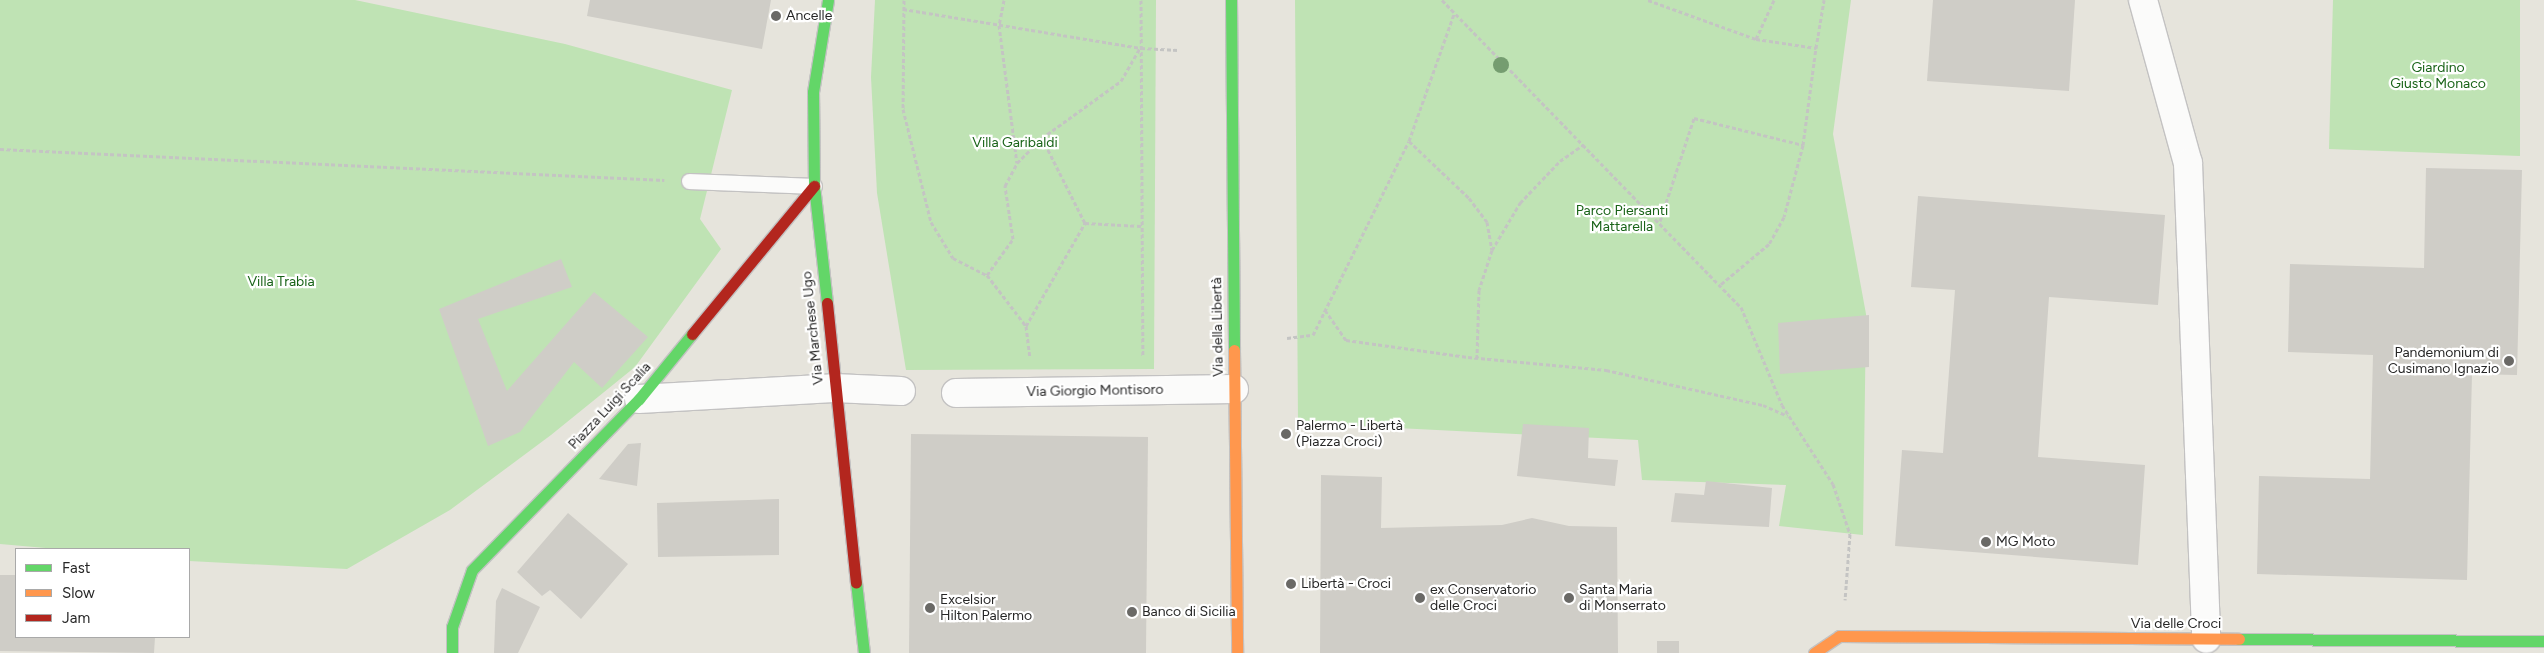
<!DOCTYPE html>
<html>
<head>
<meta charset="utf-8">
<style>
  body { margin:0 }
  #map { position:relative; width:2544px; height:653px; overflow:hidden; background:#e6e4dc; font-family:Figtree,sans-serif }
  div>[style] { position:absolute }
  [style*='--x'] { left:calc(var(--x)*1px); top:calc(var(--y)*1px); width:calc(var(--w)*1px); rotate:calc(var(--a)*1deg) }
  .green>* { inset:0; background:#bfe3b4 }
  .building>* { inset:0; background:#cfcdc7 }
  .path>* { height:3px; margin-top:-1.5px; transform-origin:0; background:repeating-linear-gradient(90deg,#c4c4c3 0 4px,transparent 0 6.5px) }
  .roads { filter:drop-shadow(1px 0 #c3c2c2) drop-shadow(-1px 0 #c3c2c2) drop-shadow(0 1px #c3c2c2) drop-shadow(0 -1px #c3c2c2) }
  .lane>* { height:15px; margin:-7.5px; padding:0 7.5px; transform-origin:7.5px; border-radius:7.5px; background:#fbfbfa }
  .street>* { height:28px; margin:-14px; padding:0 14px; transform-origin:14px; border-radius:14px; background:#fbfbfa }
  .fast>* { height:11px; margin:-5.5px; padding:0 5.5px; transform-origin:5.5px; border-radius:5.5px; background:#63d668 }
  .slow>* { height:11px; margin:-5.5px; padding:0 5.5px; transform-origin:5.5px; border-radius:5.5px; background:#ff974d }
  .jam>* { height:11px; margin:-5.5px; padding:0 5.5px; transform-origin:5.5px; border-radius:5.5px; background:#b3261e }
  .trees>* { width:16px; height:16px; margin:-8px; border-radius:50%; background:#759d70 }
  .dots>* { width:14px; height:14px; translate:-50% -50%; box-sizing:border-box; border:2px solid #fff; border-radius:50% }
  span { translate:-50% -50%; white-space:nowrap; text-align:center; line-height:1.15; -webkit-text-stroke:4.5px #fff; paint-order:stroke }
  .poi-label { font-size:14px; color:#272727 }
  .left { translate:0 -50%; text-align:left }
  .right { translate:-100% -50%; text-align:right }
  .park-label { font-size:14px; color:#196318 }
  .street-label { font-size:14px; color:#272727 }
  .legend { position:absolute; left:15px; top:548px; width:175px; height:90px; box-sizing:border-box; background:#fff; border:1px solid #a9a9a9; margin:0; padding:6px 9px; list-style:none; font-size:15px; color:#272727 }
  .legend li { display:flex; align-items:center; gap:10px; height:25px }
  .legend b { width:25px; border:1px solid #a9a9a9 }
</style>
</head>
<body>
<div id="map">
  <div class="green">
    <i style="clip-path:polygon(0 0,355px 0,565px 44px,732px 90px,700px 219px,721px 249px,635px 367px,551px 435px,450px 510px,347px 569px,189px 561px,189px 549px,57px 549px,0 544px)"></i>
    <i style="clip-path:polygon(875px 0,1156px 0,1154px 369px,906px 370px,877px 193px,871px 77px)"></i>
    <i style="clip-path:polygon(1295px 0,1851px 0,1833px 134px,1866px 314px,1863px 535px,1779px 526px,1786px 485px,1642px 480px,1638px 440px,1298px 423px)"></i>
    <i style="clip-path:polygon(2333px 0,2520px 0,2520px 156px,2329px 149px)"></i>
  </div>
  <div class="building">
    <i style="clip-path:polygon(590px 0,771px 0,762px 49px,587px 16px)"></i>
    <i style="clip-path:polygon(1933px 0,2075px 0,2069px 91px,1927px 81px)"></i>
    <i style="clip-path:polygon(2426px 168px,2522px 170px,2517px 375px,2472px 374px,2467px 580px,2257px 574px,2259px 476px,2370px 479px,2373px 355px,2288px 352px,2290px 264px,2424px 268px)"></i>
    <i style="clip-path:polygon(1918px 196px,2165px 215px,2158px 305px,2049px 297px,2038px 457px,2145px 465px,2138px 565px,1895px 546px,1902px 450px,1943px 453px,1955px 290px,1911px 287px)"></i>
    <i style="clip-path:polygon(561px 259px,572px 287px,478px 319px,507px 391px,594px 292px,648px 337px,602px 388px,574px 362px,520px 432px,488px 446px,439px 309px)"></i>
    <i style="clip-path:polygon(1869px 315px,1869px 367px,1780px 374px,1778px 323px)"></i>
    <i style="clip-path:polygon(1523px 424px,1589px 428px,1588px 458px,1618px 460px,1615px 486px,1517px 476px)"></i>
    <i style="clip-path:polygon(911px 434px,1148px 437px,1146px 653px,909px 653px)"></i>
    <i style="clip-path:polygon(641px 443px,637px 486px,599px 479px,628px 444px)"></i>
    <i style="clip-path:polygon(1321px 475px,1382px 477px,1381px 528px,1502px 525px,1532px 518px,1569px 526px,1617px 527px,1618px 653px,1320px 653px)"></i>
    <i style="clip-path:polygon(1706px 481px,1772px 488px,1769px 527px,1671px 522px,1675px 493px,1704px 495px)"></i>
    <i style="clip-path:polygon(779px 499px,779px 555px,658px 557px,657px 503px)"></i>
    <i style="clip-path:polygon(568px 513px,628px 564px,581px 619px,550px 590px,542px 596px,517px 572px)"></i>
    <i style="clip-path:polygon(0 575px,16px 575px,16px 637px,155px 637px,154px 653px,0 651px)"></i>
    <i style="clip-path:polygon(502px 588px,540px 607px,518px 653px,494px 653px,496px 601px)"></i>
    <i style="clip-path:polygon(1657px 641px,1679px 641px,1679px 653px,1657px 653px)"></i>
  </div>
  <div class="path">
    <i style="--x:904;--y:0;--w:109;--a:90.5"></i>
    <i style="--x:903;--y:109;--w:116;--a:76.1"></i>
    <i style="--x:931;--y:222;--w:42;--a:58.6"></i>
    <i style="--x:953;--y:258;--w:38;--a:27"></i>
    <i style="--x:987;--y:275;--w:64;--a:52.6"></i>
    <i style="--x:1026;--y:326;--w:32;--a:83"></i>
    <i style="--x:1004;--y:0;--w:25;--a:101"></i>
    <i style="--x:999;--y:25;--w:139;--a:82.6"></i>
    <i style="--x:1141;--y:0;--w:357;--a:89.7"></i>
    <i style="--x:1442;--y:0;--w:429;--a:45.8"></i>
    <i style="--x:1741;--y:307;--w:106;--a:67.3"></i>
    <i style="--x:1782;--y:405;--w:94;--a:57.2"></i>
    <i style="--x:1833;--y:484;--w:53;--a:71.2"></i>
    <i style="--x:1850;--y:534;--w:66;--a:94.3"></i>
    <i style="--x:1648;--y:0;--w:115;--a:19.9"></i>
    <i style="--x:1756;--y:39;--w:61;--a:8.5"></i>
    <i style="--x:1816;--y:48;--w:49;--a:-80.5"></i>
    <i style="--x:903;--y:9;--w:241;--a:9.3"></i>
    <i style="--x:1141;--y:48;--w:37;--a:3"></i>
    <i style="--x:1756;--y:39;--w:43;--a:-65.2"></i>
    <i style="--x:1042;--y:138;--w:95;--a:63.2"></i>
    <i style="--x:1085;--y:223;--w:56;--a:3.1"></i>
    <i style="--x:1409;--y:141;--w:83;--a:43.5"></i>
    <i style="--x:1469;--y:198;--w:30;--a:53"></i>
    <i style="--x:1487;--y:222;--w:28;--a:80"></i>
    <i style="--x:1492;--y:250;--w:42;--a:108"></i>
    <i style="--x:1479;--y:290;--w:68;--a:91.7"></i>
    <i style="--x:1803;--y:145;--w:98;--a:-82.4"></i>
    <i style="--x:0;--y:149;--w:665;--a:2.67"></i>
    <i style="--x:1660;--y:221;--w:108;--a:-71.7"></i>
    <i style="--x:1694;--y:118;--w:112;--a:13.9"></i>
    <i style="--x:1803;--y:145;--w:74;--a:104.8"></i>
    <i style="--x:1784;--y:217;--w:31;--a:119"></i>
    <i style="--x:1769;--y:244;--w:64;--a:140.1"></i>
    <i style="--x:1492;--y:250;--w:55;--a:-59.2"></i>
    <i style="--x:1520;--y:203;--w:58;--a:-46.4"></i>
    <i style="--x:1560;--y:161;--w:29;--a:-35"></i>
    <i style="--x:987;--y:275;--w:44;--a:-54.2"></i>
    <i style="--x:1013;--y:239;--w:54;--a:-98.6"></i>
    <i style="--x:1005;--y:186;--w:26;--a:-62"></i>
    <i style="--x:1017;--y:163;--w:35;--a:-45"></i>
    <i style="--x:1042;--y:138;--w:97;--a:-35.8"></i>
    <i style="--x:1121;--y:81;--w:38;--a:-60"></i>
    <i style="--x:1325;--y:310;--w:37;--a:55"></i>
    <i style="--x:1346;--y:340;--w:123;--a:7.9"></i>
    <i style="--x:1468;--y:357;--w:139;--a:5.4"></i>
    <i style="--x:1606;--y:370;--w:161;--a:12.6"></i>
    <i style="--x:1763;--y:405;--w:27;--a:24"></i>
    <i style="--x:1026;--y:326;--w:119;--a:-60.2"></i>
    <i style="--x:1287;--y:338;--w:26;--a:-7"></i>
    <i style="--x:1313;--y:335;--w:216;--a:-63.7"></i>
    <i style="--x:1409;--y:141;--w:135;--a:-70.5"></i>
  </div>
  <div class="roads">
    <div class="lane">
      <i style="--x:689;--y:181;--w:125;--a:2.3"></i>
    </div>
    <div class="street">
      <i style="--x:2143;--y:0;--w:169;--a:74.6"></i>
      <i style="--x:2188;--y:163;--w:476;--a:87.8"></i>
      <i style="--x:956;--y:393;--w:278;--a:-0.8"></i>
      <i style="--x:639;--y:399;--w:195;--a:-3.2"></i>
      <i style="--x:834;--y:388;--w:67;--a:2.6"></i>
    </div>
    <div class="fast">
      <i style="--x:1231;--y:0;--w:350;--a:89.5"></i>
      <i style="--x:827;--y:303;--w:118;--a:-96.3"></i>
      <i style="--x:814;--y:186;--w:94;--a:-90.6"></i>
      <i style="--x:813;--y:92;--w:93;--a:-80.7"></i>
      <i style="--x:856;--y:582;--w:71;--a:83.6"></i>
      <i style="--x:2239;--y:639;--w:305;--a:0.4"></i>
      <i style="--x:452;--y:653;--w:26;--a:-90"></i>
      <i style="--x:452;--y:627;--w:60;--a:-70.7"></i>
      <i style="--x:472;--y:570;--w:239;--a:-45.7"></i>
      <i style="--x:639;--y:399;--w:84;--a:-50.8"></i>
    </div>
    <div class="slow">
      <i style="--x:1234;--y:350;--w:303;--a:89.4"></i>
      <i style="--x:1814;--y:653;--w:30;--a:-34"></i>
      <i style="--x:1839;--y:636;--w:400;--a:0.4"></i>
    </div>
    <div class="jam">
      <i style="--x:827;--y:303;--w:281;--a:84.1"></i>
      <i style="--x:692;--y:334;--w:192;--a:-50.5"></i>
    </div>
  </div>
  <div class="trees">
    <i style="left:1501px;top:65px"></i>
  </div>
  <div class="dots">
    <i style="left:776px;top:16px;background:#6a6966"></i>
    <i style="left:2509px;top:361px;background:#6a6966"></i>
    <i style="left:1286px;top:434px;background:#6a6966"></i>
    <i style="left:1986px;top:542px;background:#6a6966"></i>
    <i style="left:1291px;top:584px;background:#6a6966"></i>
    <i style="left:1420px;top:598px;background:#6a6966"></i>
    <i style="left:1569px;top:598px;background:#6a6966"></i>
    <i style="left:930px;top:608px;background:#6a6966"></i>
    <i style="left:1132px;top:612px;background:#6a6966"></i>
  </div>
  <div class="poi-label">
    <span class="left" style="left:786px;top:16px">Ancelle</span>
    <span class="right" style="left:2499px;top:361px">Pandemonium di<br>Cusimano Ignazio</span>
    <span class="left" style="left:1296px;top:434px">Palermo - Libertà<br>(Piazza Croci)</span>
    <span class="left" style="left:1996px;top:542px">MG Moto</span>
    <span class="left" style="left:1301px;top:584px">Libertà - Croci</span>
    <span class="left" style="left:1430px;top:598px">ex Conservatorio<br>delle Croci</span>
    <span class="left" style="left:1579px;top:598px">Santa Maria<br>di Monserrato</span>
    <span class="left" style="left:940px;top:608px">Excelsior<br>Hilton Palermo</span>
    <span class="left" style="left:1142px;top:612px">Banco di Sicilia</span>
  </div>
  <div class="park-label">
    <span style="left:2438px;top:76px">Giardino<br>Giusto Monaco</span>
    <span style="left:1015px;top:143px">Villa Garibaldi</span>
    <span style="left:1622px;top:219px">Parco Piersanti<br>Mattarella</span>
    <span style="left:281px;top:282px">Villa Trabia</span>
  </div>
  <div class="street-label">
    <span style="left:1218px;top:327px;rotate:-91deg">Via della Libertà</span>
    <span style="left:813px;top:328px;rotate:-96deg">Via Marchese Ugo</span>
    <span style="left:1095px;top:391px;rotate:-1deg">Via Giorgio Montisoro</span>
    <span style="left:610px;top:406px;rotate:-47deg">Piazza Luigi Scalia</span>
    <span style="left:2176px;top:624px">Via delle Croci</span>
  </div>
  <ul class="legend">
  <li><b style="height:6px;background:#63d668"></b>Fast</li>
  <li><b style="height:6px;background:#ff974d"></b>Slow</li>
  <li><b style="height:6px;background:#b3261e"></b>Jam</li>
  </ul>
</div>
</body>
</html>
